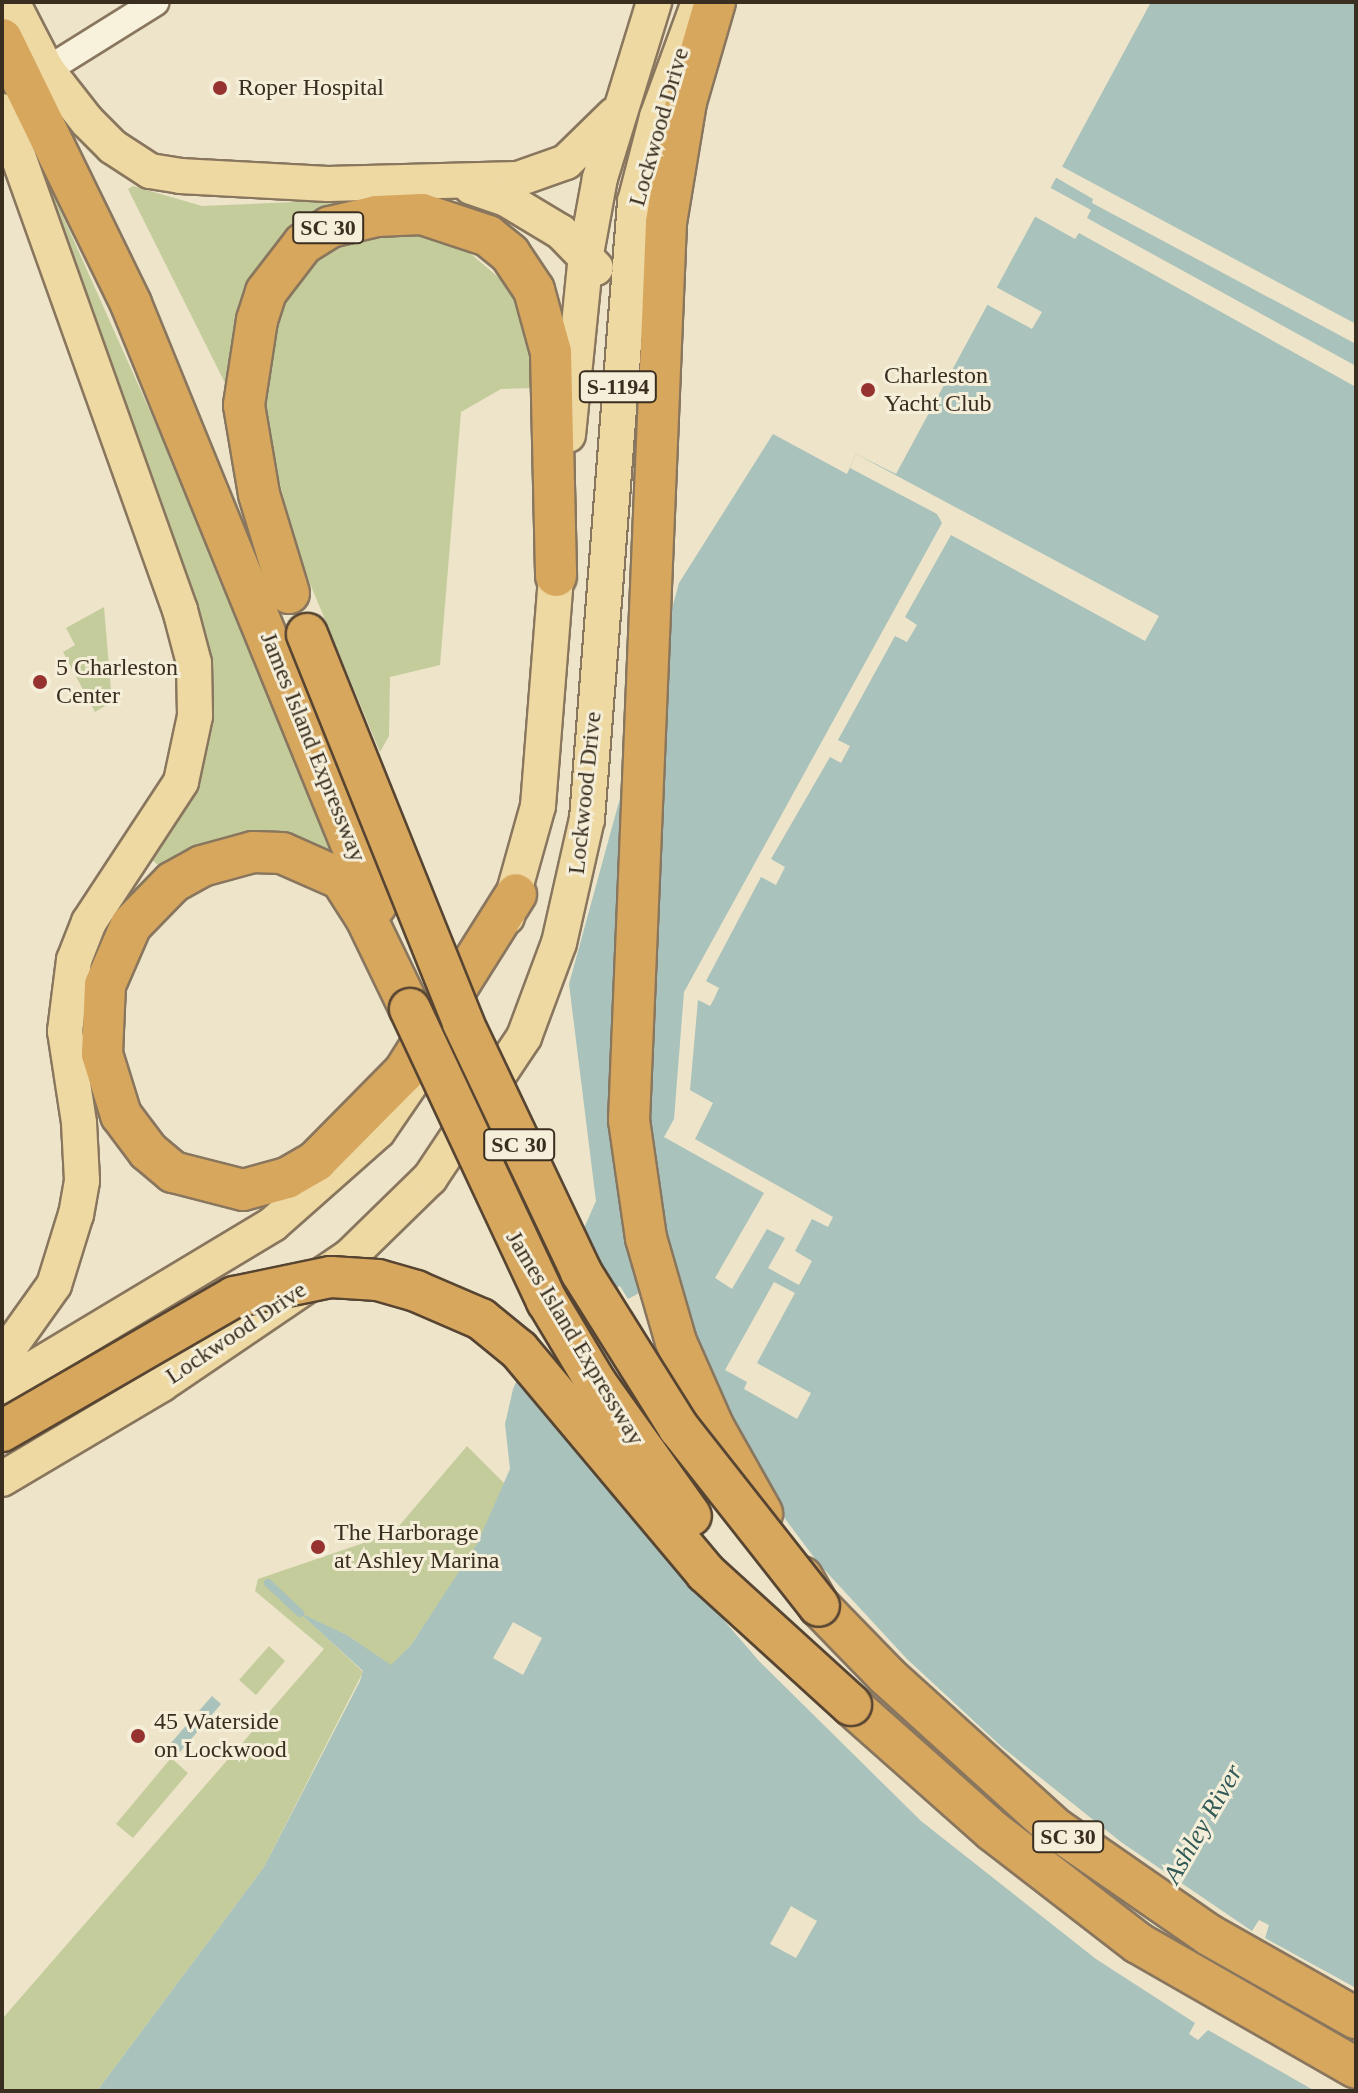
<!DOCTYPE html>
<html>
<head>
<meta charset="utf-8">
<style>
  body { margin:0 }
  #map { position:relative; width:1358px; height:2093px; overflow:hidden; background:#ede4c9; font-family:"Times New Roman",serif }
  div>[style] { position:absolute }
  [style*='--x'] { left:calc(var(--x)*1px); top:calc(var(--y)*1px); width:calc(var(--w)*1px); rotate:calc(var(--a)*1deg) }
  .green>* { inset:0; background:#c4cc9c }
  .water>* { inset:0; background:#a9c2bb }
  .pier>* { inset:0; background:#ede4c9 }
  .stream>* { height:8px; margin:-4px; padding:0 4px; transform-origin:4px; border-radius:4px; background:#a9c2bb }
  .roads { filter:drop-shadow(2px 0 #89765e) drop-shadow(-2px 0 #89765e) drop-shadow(0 2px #89765e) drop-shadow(0 -2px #89765e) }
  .minor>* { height:26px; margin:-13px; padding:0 13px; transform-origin:13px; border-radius:13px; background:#f8f1dc }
  .major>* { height:34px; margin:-17px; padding:0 17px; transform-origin:17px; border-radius:17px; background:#eed9a3 }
  .highway>* { height:40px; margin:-20px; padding:0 20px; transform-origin:20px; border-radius:20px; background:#d8a75e }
  .bridges { filter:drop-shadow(2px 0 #574532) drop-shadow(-2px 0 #574532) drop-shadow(0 2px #574532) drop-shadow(0 -2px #574532) }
  .highway-bridge>* { height:40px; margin:-20px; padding:0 20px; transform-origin:20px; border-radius:20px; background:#d8a75e }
  .dots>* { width:22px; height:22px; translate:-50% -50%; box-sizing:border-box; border:4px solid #f5eed8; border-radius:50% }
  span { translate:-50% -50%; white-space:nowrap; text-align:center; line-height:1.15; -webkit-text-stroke:6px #f5eed8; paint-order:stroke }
  .shield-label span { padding:2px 6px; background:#f5eed8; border:2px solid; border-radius:6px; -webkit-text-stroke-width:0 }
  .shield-label { font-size:22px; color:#3a2e21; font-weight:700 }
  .poi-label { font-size:24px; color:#3a2e21 }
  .left { translate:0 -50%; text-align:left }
  .street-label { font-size:24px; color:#3a2e21 }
  .water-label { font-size:26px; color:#315958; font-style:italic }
  .frame { position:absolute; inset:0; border:4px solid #3a2e21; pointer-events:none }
</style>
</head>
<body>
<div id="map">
  <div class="green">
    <i style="clip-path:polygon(33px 149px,178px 474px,331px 850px,328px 856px,164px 870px,152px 860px,198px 781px,208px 733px,211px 669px,203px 625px)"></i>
    <i style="clip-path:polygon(133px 186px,202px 206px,365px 199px,237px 328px,227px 387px,128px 189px)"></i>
    <i style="clip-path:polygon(423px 231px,459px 244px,522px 297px,533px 329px,536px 388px,501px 389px,461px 412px,440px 665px,390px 677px,389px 736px,380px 752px,299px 557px,264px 422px,260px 379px,273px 316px,314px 259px,341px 242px,366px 234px)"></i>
    <i style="clip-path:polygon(104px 607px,112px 702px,95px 712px,63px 652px,75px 645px,66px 628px)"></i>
    <i style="clip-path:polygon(467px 1446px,504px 1483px,478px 1544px,411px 1645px,391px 1666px,347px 1635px,303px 1615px,363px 1672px,264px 1867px,97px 2091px,2px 2091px,2px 2019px,324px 1649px,255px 1591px,258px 1579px,393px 1533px)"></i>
    <i style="clip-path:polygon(269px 1646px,285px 1661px,256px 1695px,239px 1680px)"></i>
    <i style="clip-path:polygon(171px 1758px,188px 1773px,133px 1838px,116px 1824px)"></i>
  </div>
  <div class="water">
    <i style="clip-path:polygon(1151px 2px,1356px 2px,1356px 2091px,97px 2091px,264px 1867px,360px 1681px,363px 1671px,300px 1613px,347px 1635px,391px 1665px,411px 1645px,477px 1544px,510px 1469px,505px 1424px,513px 1389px,596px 1201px,569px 984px,679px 583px,773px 434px,847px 474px,856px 454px,896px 474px)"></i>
    <i style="clip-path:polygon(212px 1696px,221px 1704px,180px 1752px,170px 1744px)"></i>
  </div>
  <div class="pier">
    <i style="clip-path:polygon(1061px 166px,1356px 324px,1356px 344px,1092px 203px,1093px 199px,1055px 177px)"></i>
    <i style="clip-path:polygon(1049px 187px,1091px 210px,1087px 218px,1356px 366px,1356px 387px,1079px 233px,1075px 239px,1034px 216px)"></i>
    <i style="clip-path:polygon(996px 287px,1042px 312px,1032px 329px,986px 304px)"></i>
    <i style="clip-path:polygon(856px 454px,1159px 616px,1145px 641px,951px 535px,905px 617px,917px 625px,907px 642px,895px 636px,838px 740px,850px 746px,841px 763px,830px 757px,771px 859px,785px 867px,776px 885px,761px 877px,706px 981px,719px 988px,714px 999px,710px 1006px,698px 1000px,690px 1090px,713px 1103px,695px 1139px,833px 1217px,828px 1227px,812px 1219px,795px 1251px,812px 1261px,799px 1285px,768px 1268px,785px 1238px,767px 1229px,732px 1289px,715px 1278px,764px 1193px,664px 1137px,674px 1119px,684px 992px,942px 523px,937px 514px,850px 468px)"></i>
    <i style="clip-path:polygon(774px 1282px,795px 1293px,757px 1363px,811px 1393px,797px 1419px,744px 1389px,747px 1382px,725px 1370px)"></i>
    <i style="clip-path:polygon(620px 1286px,628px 1299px,641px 1292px,692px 1338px,765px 1492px,819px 1564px,907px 1659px,1002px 1747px,1121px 1842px,1252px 1931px,1259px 1920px,1269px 1925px,1265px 1938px,1356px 1988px,1356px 2091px,1315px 2091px,1208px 2030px,1198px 2040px,1189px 2034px,1195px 2023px,1096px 1959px,921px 1821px,759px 1661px,514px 1377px,531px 1344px,542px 1350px,536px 1333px)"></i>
    <i style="clip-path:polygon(513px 1622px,542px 1638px,523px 1675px,493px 1658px)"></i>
    <i style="clip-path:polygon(791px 1906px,817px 1921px,796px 1958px,770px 1944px)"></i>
  </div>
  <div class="stream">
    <i style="--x:268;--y:1583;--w:44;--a:43.2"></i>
  </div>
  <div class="roads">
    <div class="minor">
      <i style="--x:47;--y:70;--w:128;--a:-32"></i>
    </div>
    <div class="major">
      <i style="--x:12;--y:2;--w:76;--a:62.8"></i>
      <i style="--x:47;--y:70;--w:65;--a:51.9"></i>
      <i style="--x:87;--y:121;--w:37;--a:45"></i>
      <i style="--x:113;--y:147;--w:44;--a:33"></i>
      <i style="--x:150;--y:171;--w:30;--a:9"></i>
      <i style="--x:180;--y:176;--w:148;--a:3.1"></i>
      <i style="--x:328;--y:184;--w:190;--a:-1.5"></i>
      <i style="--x:518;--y:179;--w:51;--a:-19.5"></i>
      <i style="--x:566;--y:162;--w:67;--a:-44.4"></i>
      <i style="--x:2;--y:111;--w:530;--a:70.37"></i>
      <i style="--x:180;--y:610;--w:55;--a:75.2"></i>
      <i style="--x:194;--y:663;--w:53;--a:88.9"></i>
      <i style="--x:195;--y:716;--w:67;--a:102"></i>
      <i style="--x:181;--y:782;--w:168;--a:123.3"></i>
      <i style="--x:89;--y:922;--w:41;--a:111.5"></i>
      <i style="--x:74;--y:960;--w:72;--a:97.2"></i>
      <i style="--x:65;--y:1031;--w:93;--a:81.3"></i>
      <i style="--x:79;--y:1123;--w:58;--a:87"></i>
      <i style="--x:82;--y:1181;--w:34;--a:100"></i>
      <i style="--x:76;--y:1214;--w:74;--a:107.2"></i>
      <i style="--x:54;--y:1285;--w:90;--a:125.5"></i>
      <i style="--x:471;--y:187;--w:37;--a:19"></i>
      <i style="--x:506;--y:199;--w:64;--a:31"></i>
      <i style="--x:561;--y:232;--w:50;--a:45.8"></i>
      <i style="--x:568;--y:435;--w:182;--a:-84.3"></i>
      <i style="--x:586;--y:254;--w:77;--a:-79.6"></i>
      <i style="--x:600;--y:178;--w:184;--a:-72.9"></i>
      <i style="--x:507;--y:917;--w:115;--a:-74.4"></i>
      <i style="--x:538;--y:806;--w:256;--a:-85.5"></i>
      <i style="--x:2;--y:1387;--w:316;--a:-31"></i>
      <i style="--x:273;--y:1224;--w:140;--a:-41.5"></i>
      <i style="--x:378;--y:1131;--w:62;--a:-55.5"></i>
      <i style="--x:2;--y:1479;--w:186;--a:-30.7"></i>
      <i style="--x:162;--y:1384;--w:226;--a:-34.2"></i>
      <i style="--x:349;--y:1257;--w:113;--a:-44.3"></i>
      <i style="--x:430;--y:1178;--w:169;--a:-56.3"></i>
      <i style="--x:524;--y:1037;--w:100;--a:-69.6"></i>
      <i style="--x:559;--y:943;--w:127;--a:-77.3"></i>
      <i style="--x:587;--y:819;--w:619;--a:-85.55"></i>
      <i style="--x:635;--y:202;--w:88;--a:-75.5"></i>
      <i style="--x:657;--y:117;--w:122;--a:-69.9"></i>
    </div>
    <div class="highway">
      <i style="--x:715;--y:2;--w:104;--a:106.2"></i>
      <i style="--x:686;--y:102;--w:123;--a:99.4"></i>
      <i style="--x:666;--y:223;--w:898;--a:92.36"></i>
      <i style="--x:629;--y:1120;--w:119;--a:81.8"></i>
      <i style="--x:646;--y:1238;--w:108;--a:73.9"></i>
      <i style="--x:676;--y:1342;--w:92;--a:66.2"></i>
      <i style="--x:713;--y:1426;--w:100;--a:60.6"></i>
      <i style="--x:2;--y:39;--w:295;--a:64"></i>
      <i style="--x:131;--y:304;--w:649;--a:67.82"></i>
      <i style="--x:289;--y:593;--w:103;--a:-106.9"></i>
      <i style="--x:259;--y:494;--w:90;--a:-99.6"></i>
      <i style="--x:244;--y:405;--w:86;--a:-81.3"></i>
      <i style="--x:257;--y:320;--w:29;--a:-72"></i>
      <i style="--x:266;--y:292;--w:61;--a:-52.4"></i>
      <i style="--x:303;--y:244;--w:32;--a:-32"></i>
      <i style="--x:330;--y:227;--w:48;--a:-13.2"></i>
      <i style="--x:377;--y:216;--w:45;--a:-2.5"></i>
      <i style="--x:422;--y:214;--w:70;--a:18.4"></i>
      <i style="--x:488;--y:236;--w:28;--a:39"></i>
      <i style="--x:510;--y:254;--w:43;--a:56.3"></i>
      <i style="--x:534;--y:290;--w:64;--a:74.7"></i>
      <i style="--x:551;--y:352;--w:224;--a:88.7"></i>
      <i style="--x:410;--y:1009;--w:101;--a:-115.8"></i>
      <i style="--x:366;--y:918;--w:46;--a:-122.7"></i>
      <i style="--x:341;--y:879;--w:64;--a:-156.2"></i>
      <i style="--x:282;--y:853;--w:29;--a:-178"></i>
      <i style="--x:253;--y:852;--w:53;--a:164.6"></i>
      <i style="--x:202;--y:866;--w:33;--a:151"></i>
      <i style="--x:173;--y:882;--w:60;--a:134.3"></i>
      <i style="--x:131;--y:925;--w:65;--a:113.4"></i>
      <i style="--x:105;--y:985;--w:69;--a:92.5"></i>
      <i style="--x:102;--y:1054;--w:64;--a:72.7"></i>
      <i style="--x:121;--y:1115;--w:45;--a:53.1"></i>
      <i style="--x:148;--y:1151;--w:33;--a:40"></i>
      <i style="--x:173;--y:1172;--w:72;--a:14.4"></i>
      <i style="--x:243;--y:1190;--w:46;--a:-15.3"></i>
      <i style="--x:287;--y:1178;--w:34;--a:-30"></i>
      <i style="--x:316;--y:1161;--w:125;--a:-45.3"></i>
      <i style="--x:404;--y:1072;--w:210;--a:-57.8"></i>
      <i style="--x:802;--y:1577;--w:34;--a:60"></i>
      <i style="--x:819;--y:1606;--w:98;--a:45.8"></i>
      <i style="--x:887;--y:1676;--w:228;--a:42.2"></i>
      <i style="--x:1056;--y:1829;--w:186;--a:34.7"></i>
      <i style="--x:1209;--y:1935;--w:169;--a:29.5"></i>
      <i style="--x:851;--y:1705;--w:190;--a:41.6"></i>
      <i style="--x:993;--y:1831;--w:183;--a:37.7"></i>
      <i style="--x:1138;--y:1943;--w:251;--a:29.8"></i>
    </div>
  </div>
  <div class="bridges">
    <div class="highway-bridge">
      <i style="--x:307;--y:634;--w:419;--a:68.1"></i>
      <i style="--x:463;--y:1023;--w:276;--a:64.6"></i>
      <i style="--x:581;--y:1272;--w:184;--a:57.9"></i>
      <i style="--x:679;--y:1428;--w:226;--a:51.8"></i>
      <i style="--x:410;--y:1009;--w:323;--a:64.9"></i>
      <i style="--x:547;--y:1301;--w:96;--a:59.1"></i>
      <i style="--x:596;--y:1383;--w:163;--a:54.5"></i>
      <i style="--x:2;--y:1431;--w:268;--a:-30"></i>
      <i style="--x:234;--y:1297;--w:99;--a:-11.7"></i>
      <i style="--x:331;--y:1277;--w:47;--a:3.7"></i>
      <i style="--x:378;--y:1280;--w:40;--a:16"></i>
      <i style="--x:416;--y:1291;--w:71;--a:23.3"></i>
      <i style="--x:481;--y:1319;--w:49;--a:39.2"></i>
      <i style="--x:519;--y:1350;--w:291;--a:50"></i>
      <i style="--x:706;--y:1573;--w:196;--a:42.3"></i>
    </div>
  </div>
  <div class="dots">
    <i style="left:220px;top:88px;background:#963330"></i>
    <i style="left:868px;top:390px;background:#963330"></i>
    <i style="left:40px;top:682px;background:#963330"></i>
    <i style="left:318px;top:1547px;background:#963330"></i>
    <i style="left:138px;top:1736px;background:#963330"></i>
  </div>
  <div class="shield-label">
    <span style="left:328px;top:228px">SC 30</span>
    <span style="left:618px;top:387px">S-1194</span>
    <span style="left:519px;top:1145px">SC 30</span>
    <span style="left:1068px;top:1837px">SC 30</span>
  </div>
  <div class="poi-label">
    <span class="left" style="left:238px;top:88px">Roper Hospital</span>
    <span class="left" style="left:884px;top:390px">Charleston<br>Yacht Club</span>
    <span class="left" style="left:56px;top:682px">5 Charleston<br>Center</span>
    <span class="left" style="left:334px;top:1547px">The Harborage<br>at Ashley Marina</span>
    <span class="left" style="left:154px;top:1736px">45 Waterside<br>on Lockwood</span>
  </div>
  <div class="street-label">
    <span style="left:659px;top:127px;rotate:-74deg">Lockwood Drive</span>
    <span style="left:313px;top:747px;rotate:68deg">James Island Expressway</span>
    <span style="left:585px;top:793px;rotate:-84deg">Lockwood Drive</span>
    <span style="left:236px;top:1333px;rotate:-34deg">Lockwood Drive</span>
    <span style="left:575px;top:1338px;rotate:59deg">James Island Expressway</span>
  </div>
  <div class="water-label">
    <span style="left:1203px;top:1824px;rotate:-60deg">Ashley River</span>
  </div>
  <div class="frame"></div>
</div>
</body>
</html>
